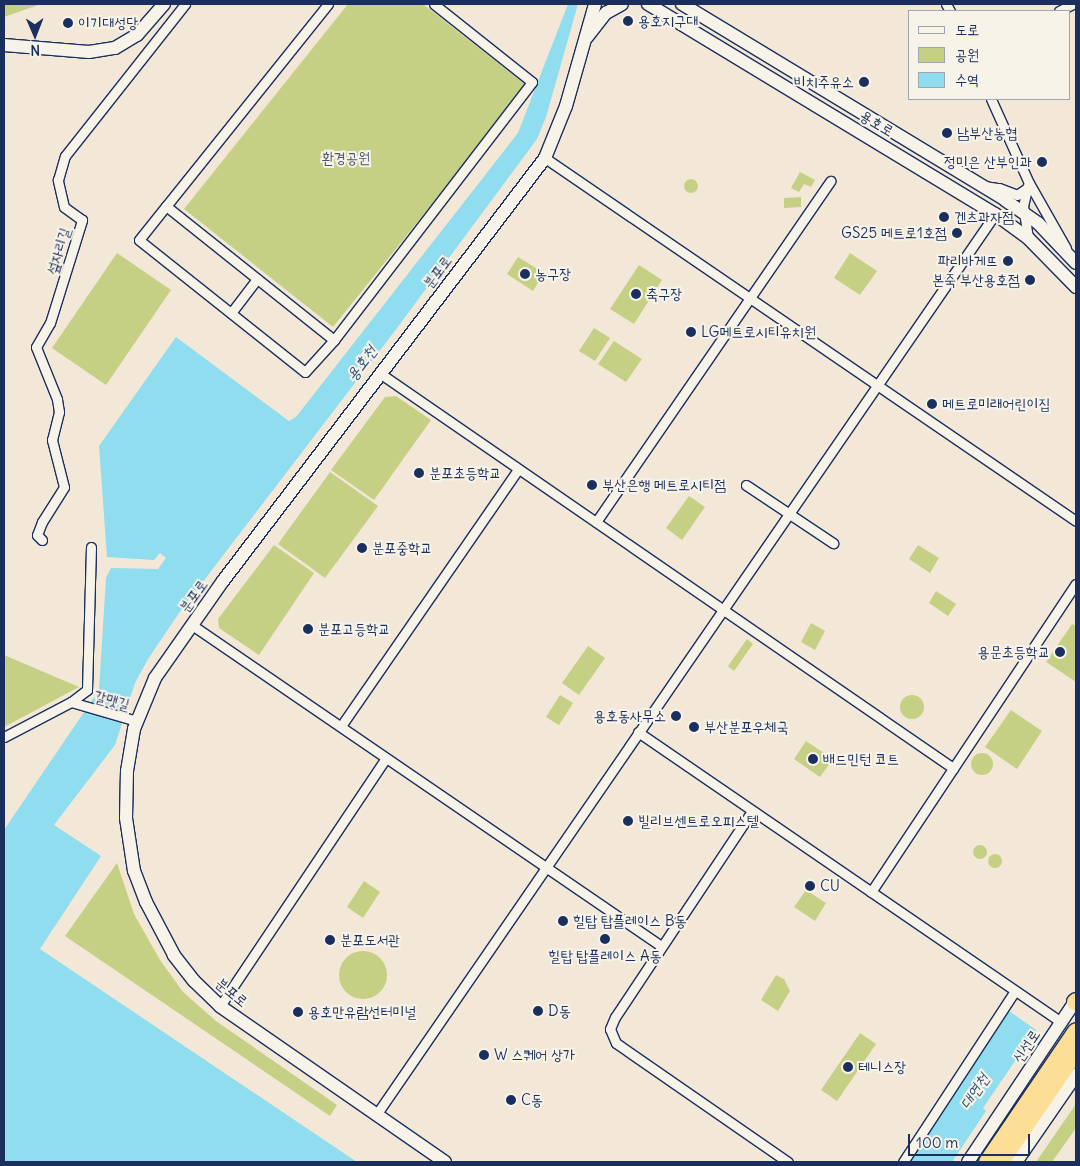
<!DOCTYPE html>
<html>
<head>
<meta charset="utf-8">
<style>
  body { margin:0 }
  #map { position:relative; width:1080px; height:1166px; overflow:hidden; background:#f3e7d7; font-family:Delius,"Poor Story",sans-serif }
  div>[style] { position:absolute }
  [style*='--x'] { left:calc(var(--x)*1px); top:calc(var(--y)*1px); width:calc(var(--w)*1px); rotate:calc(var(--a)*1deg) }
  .green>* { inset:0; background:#c6d084 }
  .round { border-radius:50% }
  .water>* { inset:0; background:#8fddee }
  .roads { filter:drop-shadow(1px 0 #1b2f5e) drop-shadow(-1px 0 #1b2f5e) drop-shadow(0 1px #1b2f5e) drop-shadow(0 -1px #1b2f5e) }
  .street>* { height:9px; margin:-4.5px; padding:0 4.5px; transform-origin:4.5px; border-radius:4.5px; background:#f7f3e8 }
  .secondary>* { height:12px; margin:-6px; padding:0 6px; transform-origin:6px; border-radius:6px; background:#f7f3e8 }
  .highway>* { height:16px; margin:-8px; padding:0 8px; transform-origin:8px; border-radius:8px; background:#fcde96 }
  .dots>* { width:14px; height:14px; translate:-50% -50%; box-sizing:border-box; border:2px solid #f7f3e8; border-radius:50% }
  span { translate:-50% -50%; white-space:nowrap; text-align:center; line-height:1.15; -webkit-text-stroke:4px #f7f3e8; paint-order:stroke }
  .poi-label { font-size:15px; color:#1b2f5e }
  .left { translate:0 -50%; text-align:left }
  .right { translate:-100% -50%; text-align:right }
  .street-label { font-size:15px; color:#1b2f5e }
  .park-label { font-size:15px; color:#465768 }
  .water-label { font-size:16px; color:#32527b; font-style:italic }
  .frame { position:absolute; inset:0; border:5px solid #1b2f5e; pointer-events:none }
  .legend { position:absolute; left:908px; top:10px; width:162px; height:90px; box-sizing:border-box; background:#f7f3e8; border:1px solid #9fa5b1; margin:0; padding:6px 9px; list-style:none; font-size:15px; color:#1b2f5e }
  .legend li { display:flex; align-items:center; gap:10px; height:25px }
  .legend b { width:25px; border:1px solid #9fa5b1 }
  .north { position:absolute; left:10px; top:10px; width:50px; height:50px; -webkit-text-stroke:4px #f7f3e8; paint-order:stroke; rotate:179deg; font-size:14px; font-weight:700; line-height:20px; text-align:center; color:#1b2f5e }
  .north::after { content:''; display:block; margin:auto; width:18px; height:22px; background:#1b2f5e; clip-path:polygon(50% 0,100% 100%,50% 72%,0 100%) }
  .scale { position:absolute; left:908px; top:1134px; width:122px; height:22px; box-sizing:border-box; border:2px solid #1b2f5e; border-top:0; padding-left:6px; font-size:15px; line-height:18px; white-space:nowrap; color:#1b2f5e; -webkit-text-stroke:4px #f7f3e8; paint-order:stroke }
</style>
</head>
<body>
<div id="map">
  <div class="green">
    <i style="clip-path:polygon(4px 4px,41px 4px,4px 17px)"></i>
    <i style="clip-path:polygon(348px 4px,423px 4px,527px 86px,333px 327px,184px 209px)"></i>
    <i style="clip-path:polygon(800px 172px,815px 180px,811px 187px,804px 184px,799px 192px,791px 188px)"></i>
    <i class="round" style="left:684px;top:179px;width:14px;height:14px"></i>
    <i style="clip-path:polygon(801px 197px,801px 207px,784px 208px,784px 198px)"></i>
    <i style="clip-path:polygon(117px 253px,171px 290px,106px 385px,52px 348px)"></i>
    <i style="clip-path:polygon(850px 253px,877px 271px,860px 295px,834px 278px)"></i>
    <i style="clip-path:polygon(518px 257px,544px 273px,533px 291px,507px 274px)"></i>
    <i style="clip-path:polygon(639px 265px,662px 280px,634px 324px,610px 309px)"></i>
    <i style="clip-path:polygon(594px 328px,610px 338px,595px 361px,579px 351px)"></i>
    <i style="clip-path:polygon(614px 341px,642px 359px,626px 382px,598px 364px)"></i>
    <i style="clip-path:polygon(396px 396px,431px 420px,374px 500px,331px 470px,385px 397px)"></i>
    <i style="clip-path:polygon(330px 472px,378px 506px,325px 578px,278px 544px)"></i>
    <i style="clip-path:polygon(689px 496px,705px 507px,682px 540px,666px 528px)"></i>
    <i style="clip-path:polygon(274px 545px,314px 573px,259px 655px,219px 628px,218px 619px)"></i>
    <i style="clip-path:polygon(918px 545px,939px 558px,930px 573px,909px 559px)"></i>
    <i style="clip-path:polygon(936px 591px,956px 604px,948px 616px,929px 603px)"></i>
    <i style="clip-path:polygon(811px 623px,825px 631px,815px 650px,801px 642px)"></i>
    <i style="clip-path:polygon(1072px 624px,1076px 626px,1076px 682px,1046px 662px)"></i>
    <i style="clip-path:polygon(747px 639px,753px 644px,734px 671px,728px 666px)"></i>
    <i style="clip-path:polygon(588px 646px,605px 658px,579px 695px,562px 683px)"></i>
    <i style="clip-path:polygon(4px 655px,79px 687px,4px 727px)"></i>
    <i class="round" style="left:900px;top:695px;width:24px;height:24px"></i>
    <i style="clip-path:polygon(560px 695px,573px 703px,559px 725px,546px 717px)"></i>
    <i style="clip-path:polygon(1011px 710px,1042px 731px,1017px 769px,985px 747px)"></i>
    <i style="clip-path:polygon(806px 741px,833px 759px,820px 777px,794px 759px)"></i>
    <i class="round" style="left:971px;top:753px;width:22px;height:22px"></i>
    <i class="round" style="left:973px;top:845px;width:14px;height:14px"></i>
    <i class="round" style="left:988px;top:854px;width:14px;height:14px"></i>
    <i style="clip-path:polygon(117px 863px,134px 914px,160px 960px,183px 992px,216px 1021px,337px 1105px,330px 1116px,65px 936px)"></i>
    <i style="clip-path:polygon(364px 881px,380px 892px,363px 918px,347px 907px)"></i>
    <i style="clip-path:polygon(806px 890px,826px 903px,815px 921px,794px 907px)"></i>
    <i class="round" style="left:339px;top:951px;width:48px;height:48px"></i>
    <i style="clip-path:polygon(776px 975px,784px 979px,790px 991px,778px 1011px,761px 1000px)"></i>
    <i style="clip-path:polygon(860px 1033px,876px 1044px,837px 1101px,821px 1090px)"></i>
    <i style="clip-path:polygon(1076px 1104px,1076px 1128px,1052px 1162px,1036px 1162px)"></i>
  </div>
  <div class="water">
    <i style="clip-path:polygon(568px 4px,578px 4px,546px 117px,537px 139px,397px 328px,179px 613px,148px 659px,135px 683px,115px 745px,54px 825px,101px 856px,40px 949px,357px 1162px,4px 1162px,4px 830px,99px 690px,106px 578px,111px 568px,158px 569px,166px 558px,160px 553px,154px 560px,107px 557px,99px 446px,176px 337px,289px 421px,296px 417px,518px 133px)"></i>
    <i style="clip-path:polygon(1009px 1011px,1036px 1030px,983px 1108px,986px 1111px,952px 1162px,907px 1162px)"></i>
  </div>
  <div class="roads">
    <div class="street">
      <i style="--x:328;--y:4;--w:259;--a:128.7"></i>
      <i style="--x:166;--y:206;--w:215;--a:38.6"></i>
      <i style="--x:334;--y:340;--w:325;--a:-52.5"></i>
      <i style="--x:532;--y:82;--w:125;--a:-141.5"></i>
      <i style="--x:946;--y:4;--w:8;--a:60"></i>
      <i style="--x:1059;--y:11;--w:16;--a:-27"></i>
      <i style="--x:991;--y:99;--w:92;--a:65.7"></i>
      <i style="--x:1029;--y:183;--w:75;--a:60.4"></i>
      <i style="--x:545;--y:158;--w:643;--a:34.36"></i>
      <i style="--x:984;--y:186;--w:15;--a:8"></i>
      <i style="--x:999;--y:188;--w:19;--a:21"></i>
      <i style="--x:1017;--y:195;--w:12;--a:-35"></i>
      <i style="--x:1027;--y:188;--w:5;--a:-68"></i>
      <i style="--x:1027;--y:189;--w:17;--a:103"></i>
      <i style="--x:1023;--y:206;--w:32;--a:81"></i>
      <i style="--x:166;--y:206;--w:43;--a:128.5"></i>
      <i style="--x:139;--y:240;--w:212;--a:38.5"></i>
      <i style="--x:305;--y:372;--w:43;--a:-47.8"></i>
      <i style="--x:231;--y:313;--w:43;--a:-52.6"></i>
      <i style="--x:381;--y:374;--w:695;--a:34.56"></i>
      <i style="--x:746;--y:485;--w:105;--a:33.7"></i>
      <i style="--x:596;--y:522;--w:414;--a:-55.5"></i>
      <i style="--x:42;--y:540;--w:7;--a:-135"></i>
      <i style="--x:37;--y:535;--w:14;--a:-69"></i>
      <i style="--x:42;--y:522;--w:41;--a:-57.8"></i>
      <i style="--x:64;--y:487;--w:49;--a:-104.3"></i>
      <i style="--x:52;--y:440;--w:29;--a:-76"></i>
      <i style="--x:59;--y:412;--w:13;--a:-99"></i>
      <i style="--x:57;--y:399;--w:56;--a:-112"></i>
      <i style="--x:36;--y:347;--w:28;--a:-60"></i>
      <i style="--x:50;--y:323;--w:108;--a:-72.7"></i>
      <i style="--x:82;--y:220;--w:22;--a:-144"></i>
      <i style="--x:64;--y:207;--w:28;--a:-103"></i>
      <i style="--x:58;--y:180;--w:25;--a:-74"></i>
      <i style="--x:65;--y:156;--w:194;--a:-51.7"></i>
      <i style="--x:192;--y:625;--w:568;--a:34.39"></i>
      <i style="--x:71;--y:702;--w:20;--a:-37"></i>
      <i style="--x:87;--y:690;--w:143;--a:-88.4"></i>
      <i style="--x:341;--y:726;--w:312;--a:-55.4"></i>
      <i style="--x:638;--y:732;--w:513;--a:34.43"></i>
      <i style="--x:4;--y:737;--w:76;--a:-27.6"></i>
      <i style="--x:71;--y:702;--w:69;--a:16.1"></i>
      <i style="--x:752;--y:811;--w:247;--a:123.6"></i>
      <i style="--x:615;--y:1017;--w:13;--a:113"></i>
      <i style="--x:610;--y:1029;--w:15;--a:67"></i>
      <i style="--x:616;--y:1043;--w:209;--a:34.7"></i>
      <i style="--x:871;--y:892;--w:370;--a:-56.4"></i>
      <i style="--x:220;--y:1006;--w:298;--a:-56.2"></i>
      <i style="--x:376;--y:1115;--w:1093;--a:-55.51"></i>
      <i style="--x:903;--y:1162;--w:204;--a:-56.8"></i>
    </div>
    <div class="secondary">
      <i style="--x:648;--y:4;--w:406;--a:31.2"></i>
      <i style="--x:995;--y:214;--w:41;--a:36"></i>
      <i style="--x:1028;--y:238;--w:69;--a:45.6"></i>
      <i style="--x:682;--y:4;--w:378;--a:31.2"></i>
      <i style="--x:1005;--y:200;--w:40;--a:34.9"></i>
      <i style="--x:1038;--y:223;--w:55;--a:46.5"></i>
      <i style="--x:587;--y:37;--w:31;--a:-52"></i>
      <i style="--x:606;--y:13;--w:18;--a:-29"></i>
      <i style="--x:4;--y:45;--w:85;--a:4.7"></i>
      <i style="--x:89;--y:52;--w:26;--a:-9"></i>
      <i style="--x:115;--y:48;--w:26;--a:-31"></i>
      <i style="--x:137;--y:35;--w:41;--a:-48.9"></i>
      <i style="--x:445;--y:1162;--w:274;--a:-145.3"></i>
      <i style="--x:220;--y:1006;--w:36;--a:-136"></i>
      <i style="--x:194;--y:981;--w:33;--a:-128"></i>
      <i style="--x:174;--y:955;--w:60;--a:-117.8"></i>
      <i style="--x:146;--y:902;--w:33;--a:-111"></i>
      <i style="--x:134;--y:871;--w:54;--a:-98.6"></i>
      <i style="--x:126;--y:818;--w:47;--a:-88.8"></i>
      <i style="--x:127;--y:771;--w:43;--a:-80.5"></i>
      <i style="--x:134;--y:729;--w:55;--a:-67.6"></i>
      <i style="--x:155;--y:678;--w:118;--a:-55"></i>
      <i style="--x:223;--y:581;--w:532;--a:-52.72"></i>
      <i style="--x:545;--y:158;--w:56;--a:-68"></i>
      <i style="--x:566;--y:106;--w:106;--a:-74.1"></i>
      <i style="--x:968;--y:1162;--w:195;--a:-56.3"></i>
      <i style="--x:1016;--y:1162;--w:106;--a:-55.4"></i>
    </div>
    <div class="highway">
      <i style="--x:1075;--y:1002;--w:1;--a:-45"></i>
      <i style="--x:987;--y:1162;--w:158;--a:-55.8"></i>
      <i style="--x:1001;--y:1162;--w:133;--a:-55.7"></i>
    </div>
  </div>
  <div class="dots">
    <i style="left:628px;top:21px;background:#1b2f5e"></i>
    <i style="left:68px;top:23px;background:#1b2f5e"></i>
    <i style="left:864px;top:82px;background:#1b2f5e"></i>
    <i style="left:947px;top:133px;background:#1b2f5e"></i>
    <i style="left:1042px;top:162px;background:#1b2f5e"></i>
    <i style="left:944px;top:217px;background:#1b2f5e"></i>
    <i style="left:957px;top:233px;background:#1b2f5e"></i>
    <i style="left:1008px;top:261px;background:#1b2f5e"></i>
    <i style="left:525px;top:274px;background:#1b2f5e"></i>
    <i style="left:1030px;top:280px;background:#1b2f5e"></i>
    <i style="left:636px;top:294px;background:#1b2f5e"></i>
    <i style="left:691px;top:332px;background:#1b2f5e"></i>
    <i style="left:932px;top:404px;background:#1b2f5e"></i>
    <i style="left:419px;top:473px;background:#1b2f5e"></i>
    <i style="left:592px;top:485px;background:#1b2f5e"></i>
    <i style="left:362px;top:548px;background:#1b2f5e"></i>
    <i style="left:308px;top:629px;background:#1b2f5e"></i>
    <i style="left:1060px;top:652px;background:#1b2f5e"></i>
    <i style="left:676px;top:716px;background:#1b2f5e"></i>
    <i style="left:694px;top:727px;background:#1b2f5e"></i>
    <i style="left:813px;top:759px;background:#1b2f5e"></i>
    <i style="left:628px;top:821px;background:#1b2f5e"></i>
    <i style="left:810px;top:886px;background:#1b2f5e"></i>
    <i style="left:563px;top:921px;background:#1b2f5e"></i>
    <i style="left:605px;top:939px;background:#1b2f5e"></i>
    <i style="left:330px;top:940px;background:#1b2f5e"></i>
    <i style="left:538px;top:1011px;background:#1b2f5e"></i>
    <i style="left:298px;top:1012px;background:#1b2f5e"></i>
    <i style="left:484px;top:1055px;background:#1b2f5e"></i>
    <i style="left:848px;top:1067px;background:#1b2f5e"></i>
    <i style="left:511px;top:1100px;background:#1b2f5e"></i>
  </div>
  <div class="poi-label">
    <span class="left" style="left:638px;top:21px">용호지구대</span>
    <span class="left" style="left:78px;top:23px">이기대성당</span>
    <span class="right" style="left:854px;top:82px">비치주유소</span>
    <span class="left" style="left:957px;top:133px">남부산농협</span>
    <span class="right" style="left:1032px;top:162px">정미은 산부인과</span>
    <span class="left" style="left:954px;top:217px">겐츠과자점</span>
    <span class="right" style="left:947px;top:233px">GS25 메트로1호점</span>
    <span class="right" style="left:998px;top:261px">파리바게뜨</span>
    <span class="left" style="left:535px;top:274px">농구장</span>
    <span class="right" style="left:1020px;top:280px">본죽 부산용호점</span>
    <span class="left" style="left:646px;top:294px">축구장</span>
    <span class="left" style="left:701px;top:332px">LG메트로시티유치원</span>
    <span class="left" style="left:942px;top:404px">메트로미래어린이집</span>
    <span class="left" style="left:429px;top:473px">분포초등학교</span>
    <span class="left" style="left:602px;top:485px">부산은행 메트로시티점</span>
    <span class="left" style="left:372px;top:548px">분포중학교</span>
    <span class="left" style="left:318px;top:629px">분포고등학교</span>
    <span class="right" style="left:1050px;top:652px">용문초등학교</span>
    <span class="right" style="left:666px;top:716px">용호동사무소</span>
    <span class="left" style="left:704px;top:727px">부산분포우체국</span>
    <span class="left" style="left:823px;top:759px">배드민턴 코트</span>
    <span class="left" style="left:638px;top:821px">빌리브센트로오피스텔</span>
    <span class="left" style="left:820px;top:886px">CU</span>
    <span class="left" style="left:573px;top:921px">힐탑 탑플레이스 B동</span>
    <span class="left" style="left:340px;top:940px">분포도서관</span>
    <span style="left:605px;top:956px">힐탑 탑플레이스 A동</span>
    <span class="left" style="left:548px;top:1011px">D동</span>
    <span class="left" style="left:308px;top:1012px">용호만유람선터미널</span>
    <span class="left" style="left:494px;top:1055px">W 스퀘어 상가</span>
    <span class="left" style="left:858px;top:1067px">테니스장</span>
    <span class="left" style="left:521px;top:1100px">C동</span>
  </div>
  <div class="street-label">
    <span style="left:877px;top:123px;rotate:31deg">용호로</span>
    <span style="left:58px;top:251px;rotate:-73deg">섶자리길</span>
    <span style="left:437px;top:272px;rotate:-53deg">분포로</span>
    <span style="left:193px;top:596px;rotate:-54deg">분포로</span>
    <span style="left:112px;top:700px;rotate:15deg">갈맷길</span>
    <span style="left:232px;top:992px;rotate:39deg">분포로</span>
    <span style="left:1026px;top:1046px;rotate:-56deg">신선로</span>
  </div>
  <div class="park-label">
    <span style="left:346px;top:158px">환경공원</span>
  </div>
  <div class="water-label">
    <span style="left:361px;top:363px;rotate:-53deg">용호천</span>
    <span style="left:974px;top:1091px;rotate:-56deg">대연천</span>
  </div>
  <div class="frame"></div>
  <ul class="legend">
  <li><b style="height:6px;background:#f7f3e8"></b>도로</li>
  <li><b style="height:14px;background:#c6d084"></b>공원</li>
  <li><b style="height:14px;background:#8fddee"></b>수역</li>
  </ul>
  <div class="north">N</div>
  <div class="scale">100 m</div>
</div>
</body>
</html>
